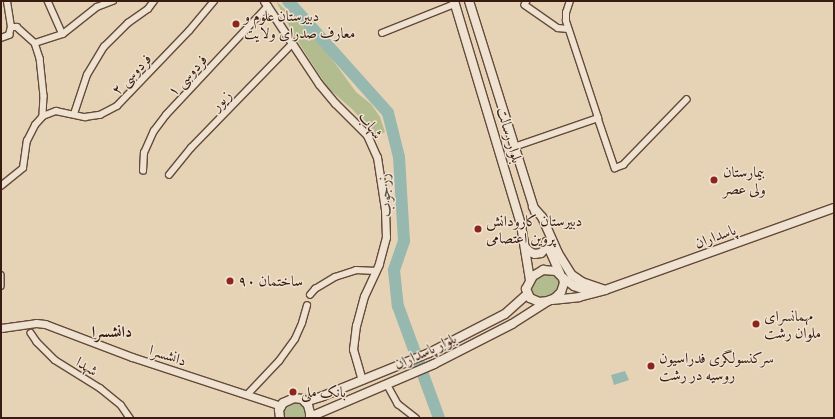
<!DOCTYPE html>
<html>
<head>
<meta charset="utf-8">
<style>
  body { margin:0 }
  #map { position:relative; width:835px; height:419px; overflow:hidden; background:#e6d3b6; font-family:"EB Garamond",Amiri,serif }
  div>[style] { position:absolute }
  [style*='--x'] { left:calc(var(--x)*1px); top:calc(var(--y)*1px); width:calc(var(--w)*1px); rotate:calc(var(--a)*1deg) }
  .green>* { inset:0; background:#b3bc8f }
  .water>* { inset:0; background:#96b8af }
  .river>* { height:12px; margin:-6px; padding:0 6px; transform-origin:6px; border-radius:6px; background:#96b8af }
  .roads { filter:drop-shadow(1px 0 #644a3a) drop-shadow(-1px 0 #644a3a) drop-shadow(0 1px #644a3a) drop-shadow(0 -1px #644a3a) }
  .minor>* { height:5.5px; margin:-2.75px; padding:0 2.75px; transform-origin:2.75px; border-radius:2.75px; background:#efe2d0 }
  .tertiary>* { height:7px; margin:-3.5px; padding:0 3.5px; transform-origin:3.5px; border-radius:3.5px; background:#efe2d0 }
  .secondary>* { height:8px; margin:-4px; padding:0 4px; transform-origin:4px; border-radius:4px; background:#efe2d0 }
  .dots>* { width:11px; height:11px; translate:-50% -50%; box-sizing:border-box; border:2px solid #efe2d0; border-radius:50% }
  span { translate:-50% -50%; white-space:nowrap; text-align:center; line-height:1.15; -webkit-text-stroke:3px #efe2d0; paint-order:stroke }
  .poi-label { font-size:15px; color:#391c11 }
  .left { translate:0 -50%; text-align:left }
  .street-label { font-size:15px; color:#391c11 }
  .water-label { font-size:16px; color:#554b40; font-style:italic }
  .neighbourhood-label { font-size:16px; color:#391c11; font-weight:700 }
  .frame { position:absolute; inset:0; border:2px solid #391c11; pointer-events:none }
</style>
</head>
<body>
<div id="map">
  <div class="green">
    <i style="clip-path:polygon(276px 1px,321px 44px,356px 92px,371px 104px,380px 117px,385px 132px,376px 137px,353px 110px,328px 88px,295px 37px)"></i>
    <i style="clip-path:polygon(550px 273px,557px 276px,560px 280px,560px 285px,555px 292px,545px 298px,535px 296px,531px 290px,532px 284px,536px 279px,542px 275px)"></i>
    <i style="clip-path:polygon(292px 402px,300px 402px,305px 407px,306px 418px,284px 418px,284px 409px)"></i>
  </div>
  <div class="water">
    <i style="clip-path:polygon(625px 371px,629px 380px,614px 385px,611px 375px)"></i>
  </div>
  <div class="river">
    <i style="--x:288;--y:1;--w:150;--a:48.2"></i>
    <i style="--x:388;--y:113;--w:45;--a:76"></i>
    <i style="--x:399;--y:157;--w:84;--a:86.6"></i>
    <i style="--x:404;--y:241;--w:31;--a:109"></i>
    <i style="--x:394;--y:270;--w:36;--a:84"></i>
    <i style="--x:398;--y:306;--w:119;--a:69.9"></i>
  </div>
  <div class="roads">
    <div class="minor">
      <i style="--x:48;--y:1;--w:36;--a:66"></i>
      <i style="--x:527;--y:1;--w:4;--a:117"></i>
      <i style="--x:525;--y:5;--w:40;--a:34.9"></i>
      <i style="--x:558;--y:28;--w:10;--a:6"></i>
      <i style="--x:11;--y:27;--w:6;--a:0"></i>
      <i style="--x:17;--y:27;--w:24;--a:42"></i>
      <i style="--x:35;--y:43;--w:16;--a:72"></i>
      <i style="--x:40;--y:58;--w:38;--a:84"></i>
      <i style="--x:44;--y:96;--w:20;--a:93"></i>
      <i style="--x:382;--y:33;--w:79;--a:-21.7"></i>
      <i style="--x:1;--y:38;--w:9;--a:-21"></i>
      <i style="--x:9;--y:35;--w:8;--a:-76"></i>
      <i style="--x:11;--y:27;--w:26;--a:-99"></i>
      <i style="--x:35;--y:43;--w:29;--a:-18"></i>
      <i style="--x:63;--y:34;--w:43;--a:-38.5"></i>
      <i style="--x:97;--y:7;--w:17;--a:-21"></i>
      <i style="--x:74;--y:114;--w:41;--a:-71.6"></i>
      <i style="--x:87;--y:75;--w:33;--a:-59"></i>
      <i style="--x:104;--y:47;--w:34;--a:-45"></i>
      <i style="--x:128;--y:23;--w:24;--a:-35"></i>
      <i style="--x:148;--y:9;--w:10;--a:-53"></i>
      <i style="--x:598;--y:118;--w:53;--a:71.2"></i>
      <i style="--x:615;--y:168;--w:9;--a:-21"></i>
      <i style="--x:623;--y:165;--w:91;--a:-45.9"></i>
      <i style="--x:514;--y:147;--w:89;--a:-19"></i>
      <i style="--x:598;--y:118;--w:102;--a:-108.3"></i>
      <i style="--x:566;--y:21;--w:8;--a:-90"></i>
      <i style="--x:566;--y:13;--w:13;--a:-72"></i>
      <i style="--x:143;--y:171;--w:18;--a:-87"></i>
      <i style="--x:144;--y:153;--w:24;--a:-66"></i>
      <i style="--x:154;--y:131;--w:20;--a:-53"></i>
      <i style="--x:166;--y:115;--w:149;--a:-46.9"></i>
      <i style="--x:169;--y:175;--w:35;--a:-51"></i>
      <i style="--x:191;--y:148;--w:146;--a:-45.8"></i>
      <i style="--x:1;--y:186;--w:28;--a:-39"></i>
      <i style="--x:23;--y:168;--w:27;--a:-82"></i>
      <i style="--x:27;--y:141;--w:18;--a:-63"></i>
      <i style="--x:35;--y:125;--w:12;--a:-48"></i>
      <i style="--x:43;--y:116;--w:14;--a:-21"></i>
      <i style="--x:56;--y:111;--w:30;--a:12"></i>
      <i style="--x:85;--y:117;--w:15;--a:-8"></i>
      <i style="--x:100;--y:115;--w:19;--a:-28"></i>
      <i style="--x:117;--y:106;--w:104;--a:-46.2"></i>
      <i style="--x:189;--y:31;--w:39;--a:-50"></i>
      <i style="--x:1;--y:275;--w:11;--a:90"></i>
      <i style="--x:310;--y:295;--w:8;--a:-50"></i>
      <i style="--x:315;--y:289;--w:23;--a:-31"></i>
      <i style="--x:335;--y:277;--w:22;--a:-18"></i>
      <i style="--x:356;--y:270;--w:20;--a:3"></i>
      <i style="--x:31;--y:333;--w:11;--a:56"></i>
      <i style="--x:37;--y:342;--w:25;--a:45"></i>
      <i style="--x:55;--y:360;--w:53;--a:31.9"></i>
      <i style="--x:100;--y:388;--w:27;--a:39"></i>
      <i style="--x:121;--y:405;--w:16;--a:55"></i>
      <i style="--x:387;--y:384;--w:23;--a:61"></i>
      <i style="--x:398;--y:404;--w:23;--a:38"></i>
      <i style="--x:247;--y:395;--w:47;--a:-46.7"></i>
      <i style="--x:279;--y:361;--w:27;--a:-54"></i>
      <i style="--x:295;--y:339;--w:17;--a:-66"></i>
      <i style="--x:302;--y:323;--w:18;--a:-74"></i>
    </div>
    <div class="tertiary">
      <i style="--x:264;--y:1;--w:100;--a:56.5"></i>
      <i style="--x:319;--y:84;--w:25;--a:50"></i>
      <i style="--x:335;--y:103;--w:45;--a:45"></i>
      <i style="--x:367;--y:135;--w:24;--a:66"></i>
      <i style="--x:377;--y:157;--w:53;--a:81.3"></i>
      <i style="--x:385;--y:209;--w:28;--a:88"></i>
      <i style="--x:386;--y:237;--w:28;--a:105"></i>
      <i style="--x:379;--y:264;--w:35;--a:115"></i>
      <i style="--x:364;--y:296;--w:30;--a:105"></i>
      <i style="--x:356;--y:325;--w:24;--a:97"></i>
      <i style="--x:353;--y:349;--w:32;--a:74"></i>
      <i style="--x:1;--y:328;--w:35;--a:-8"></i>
      <i style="--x:36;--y:323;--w:9;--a:6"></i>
      <i style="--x:45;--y:324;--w:93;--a:20.8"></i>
      <i style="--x:132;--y:357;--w:157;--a:18.2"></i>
    </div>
    <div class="secondary">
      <i style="--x:454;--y:1;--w:234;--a:73.3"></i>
      <i style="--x:521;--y:225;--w:56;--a:80.7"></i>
      <i style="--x:469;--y:1;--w:221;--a:72.6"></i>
      <i style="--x:533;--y:207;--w:13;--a:48"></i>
      <i style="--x:542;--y:217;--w:39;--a:66"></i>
      <i style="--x:558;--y:253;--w:26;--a:58"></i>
      <i style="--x:572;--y:275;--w:12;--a:35"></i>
      <i style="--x:582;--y:282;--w:24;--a:19"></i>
      <i style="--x:605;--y:290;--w:243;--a:-19.7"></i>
      <i style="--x:546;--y:242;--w:35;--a:66"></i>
      <i style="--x:526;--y:248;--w:6;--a:45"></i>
      <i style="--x:530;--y:252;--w:5;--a:22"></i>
      <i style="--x:535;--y:254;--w:6;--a:-9"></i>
      <i style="--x:541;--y:253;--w:6;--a:-45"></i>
      <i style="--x:545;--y:249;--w:6;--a:-72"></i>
      <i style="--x:543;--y:270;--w:13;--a:4"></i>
      <i style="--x:556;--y:271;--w:10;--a:45"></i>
      <i style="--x:563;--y:278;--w:5;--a:79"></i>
      <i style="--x:564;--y:283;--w:9;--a:108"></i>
      <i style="--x:561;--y:292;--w:8;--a:135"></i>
      <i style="--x:555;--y:298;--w:8;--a:157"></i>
      <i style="--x:548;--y:301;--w:9;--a:174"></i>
      <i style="--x:539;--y:302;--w:10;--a:-156"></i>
      <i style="--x:530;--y:298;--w:10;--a:-114"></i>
      <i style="--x:526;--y:289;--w:15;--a:-62"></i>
      <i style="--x:533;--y:276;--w:12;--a:-31"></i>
      <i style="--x:552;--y:300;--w:27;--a:-6"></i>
      <i style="--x:579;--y:297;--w:27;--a:-15"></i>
      <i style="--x:605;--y:290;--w:17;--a:177"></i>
      <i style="--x:588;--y:291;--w:15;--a:-160"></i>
      <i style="--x:574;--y:286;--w:14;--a:-144"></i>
      <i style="--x:305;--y:402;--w:19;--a:-18"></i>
      <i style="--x:323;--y:396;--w:114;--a:-22.1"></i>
      <i style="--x:429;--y:353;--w:85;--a:-27.2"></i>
      <i style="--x:505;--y:314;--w:30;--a:-42"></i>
      <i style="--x:310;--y:417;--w:135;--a:-23.1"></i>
      <i style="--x:434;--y:364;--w:88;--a:-27.1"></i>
      <i style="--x:512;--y:324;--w:43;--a:-32.6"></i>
      <i style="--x:280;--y:418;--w:8;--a:-97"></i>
      <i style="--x:279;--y:410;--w:8;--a:-60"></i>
      <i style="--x:283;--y:403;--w:12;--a:-24"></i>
      <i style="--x:294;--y:398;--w:8;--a:7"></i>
      <i style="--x:302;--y:399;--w:8;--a:45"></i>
      <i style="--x:308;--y:405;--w:8;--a:76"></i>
      <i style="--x:310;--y:413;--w:5;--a:90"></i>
    </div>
  </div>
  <div class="dots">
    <i style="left:236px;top:24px;background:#8f2418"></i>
    <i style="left:714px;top:180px;background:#8f2418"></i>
    <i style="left:478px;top:229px;background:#8f2418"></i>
    <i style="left:230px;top:281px;background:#8f2418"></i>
    <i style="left:756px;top:324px;background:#8f2418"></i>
    <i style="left:651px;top:366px;background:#8f2418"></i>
    <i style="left:293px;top:392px;background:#8f2418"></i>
  </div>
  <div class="poi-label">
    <span class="left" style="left:244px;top:24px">دبیرستان علوم و<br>معارف صدرای ولایت</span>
    <span class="left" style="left:723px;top:180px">بیمارستان<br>ولی عصر</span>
    <span class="left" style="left:486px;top:229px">دبیرستان کارودانش<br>پروین اعتصامی</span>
    <span class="left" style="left:238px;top:281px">ساختمان ۹۰</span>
    <span class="left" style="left:764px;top:324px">مهمانسرای<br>ملوان رشت</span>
    <span class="left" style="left:659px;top:366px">سرکنسولگری فدراسیون<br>روسیه در رشت</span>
    <span class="left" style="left:301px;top:392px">بانک ملی</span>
  </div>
  <div class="street-label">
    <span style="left:131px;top:74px;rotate:-46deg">فردوسی ۲</span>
    <span style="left:187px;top:75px;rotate:-47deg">فردوسی ۱</span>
    <span style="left:221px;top:100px;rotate:-46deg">زیور</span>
    <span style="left:371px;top:125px;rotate:53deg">شهاب</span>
    <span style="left:510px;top:135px;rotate:74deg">بلوار رسالت</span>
    <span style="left:715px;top:236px;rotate:-20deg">پاسداران</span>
    <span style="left:425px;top:351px;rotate:-25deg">بلوار پاسداران</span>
    <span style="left:168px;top:355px;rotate:18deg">دانشسرا</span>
    <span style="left:87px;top:366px;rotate:31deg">شهدا</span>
  </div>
  <div class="water-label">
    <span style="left:385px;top:195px;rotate:-93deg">زرجوب</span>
  </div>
  <div class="neighbourhood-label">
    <span style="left:112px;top:332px">دانشسرا</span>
  </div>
  <div class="frame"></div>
</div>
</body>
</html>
